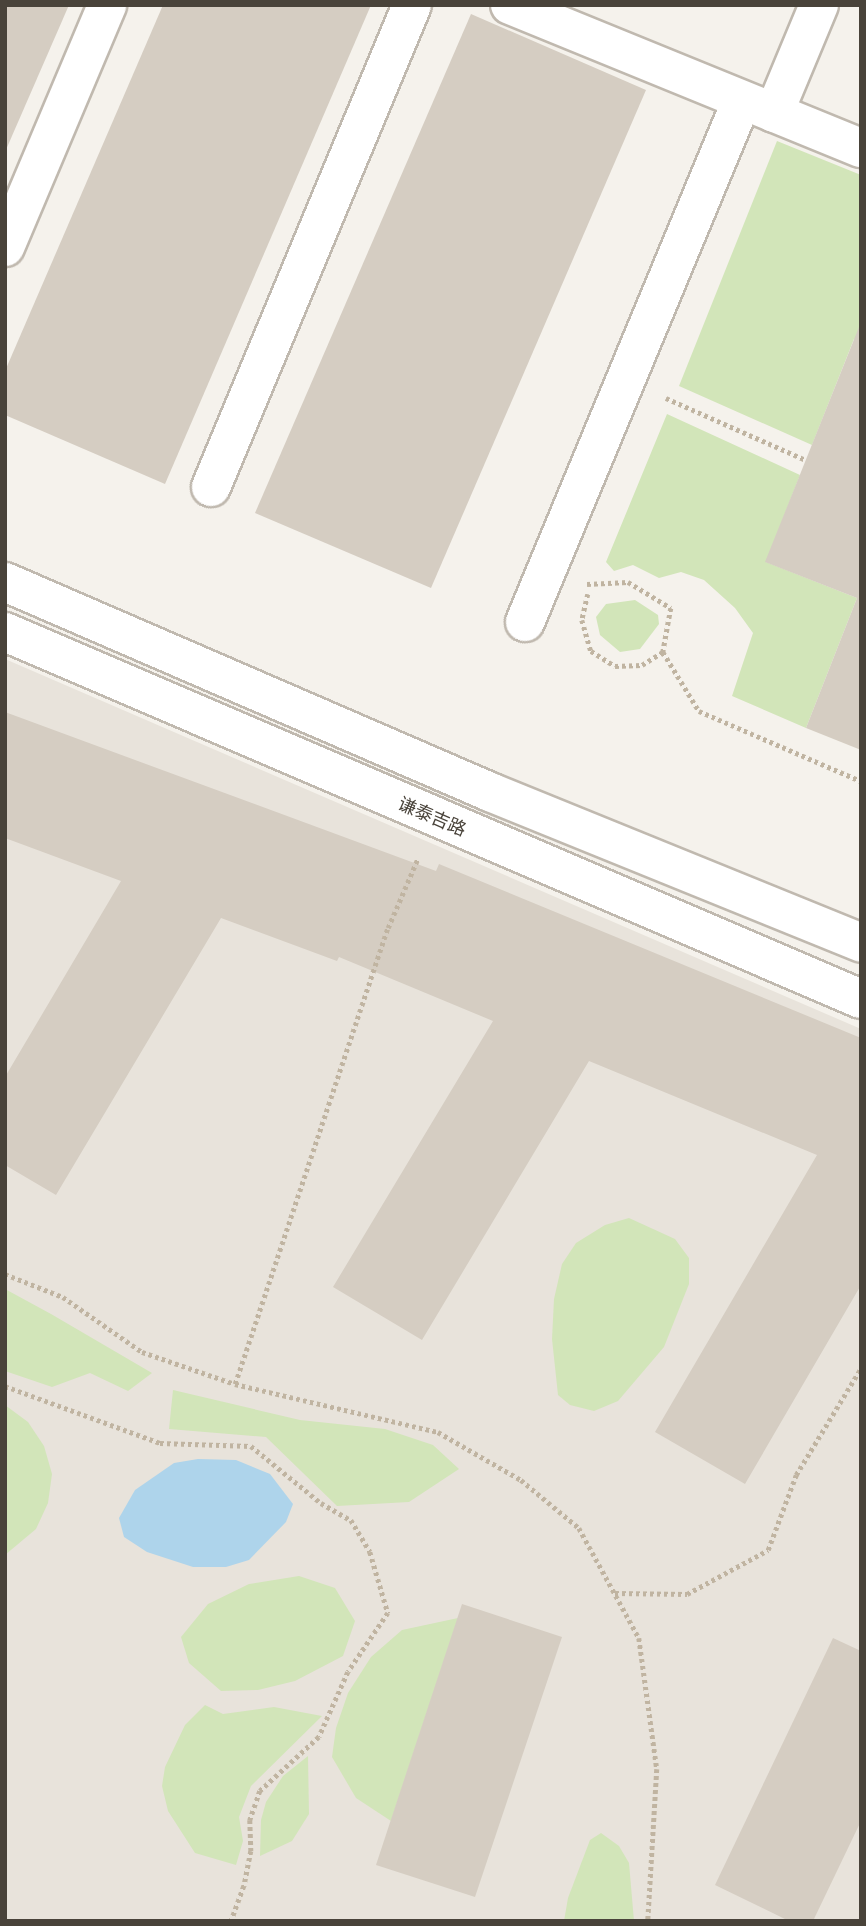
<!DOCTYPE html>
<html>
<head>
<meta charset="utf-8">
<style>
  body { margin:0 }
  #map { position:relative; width:866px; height:1926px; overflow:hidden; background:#f5f2ec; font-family:"Fira Sans Condensed","Noto Sans SC",sans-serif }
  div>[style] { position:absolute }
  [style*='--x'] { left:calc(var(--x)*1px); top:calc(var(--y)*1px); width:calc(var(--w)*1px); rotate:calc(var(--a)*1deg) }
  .residential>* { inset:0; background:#e8e3db }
  .green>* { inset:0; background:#d2e5b9 }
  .water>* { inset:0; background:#aed4eb }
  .building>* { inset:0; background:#d5cdc2 }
  .path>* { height:4.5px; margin-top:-2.25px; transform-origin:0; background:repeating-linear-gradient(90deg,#c0b4a1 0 3.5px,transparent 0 7px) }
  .roads { filter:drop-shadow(2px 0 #c0b9af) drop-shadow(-2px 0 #c0b9af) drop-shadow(0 2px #c0b9af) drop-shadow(0 -2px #c0b9af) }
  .minor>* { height:38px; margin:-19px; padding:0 19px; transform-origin:19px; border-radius:19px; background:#fff }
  span { translate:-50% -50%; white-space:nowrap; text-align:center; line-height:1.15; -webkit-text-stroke:5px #fff; paint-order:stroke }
  .street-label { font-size:18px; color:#49433a }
  .frame { position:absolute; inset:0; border:7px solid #49433a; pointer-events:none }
</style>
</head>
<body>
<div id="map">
  <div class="residential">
    <i style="clip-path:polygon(5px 659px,861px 1029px,861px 1921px,5px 1921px)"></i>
  </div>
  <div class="green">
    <i style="clip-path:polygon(777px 141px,861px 175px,861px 341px,854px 339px,812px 445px,679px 386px)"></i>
    <i style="clip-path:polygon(667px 414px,800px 475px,766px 562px,857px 598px,806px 728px,732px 696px,753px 633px,735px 608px,704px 580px,681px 572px,659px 578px,633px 565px,614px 571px,606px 562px)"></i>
    <i style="clip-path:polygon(635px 600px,658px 615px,659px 624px,640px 649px,620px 652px,600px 635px,596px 617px,606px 604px)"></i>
    <i style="clip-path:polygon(629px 1218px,675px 1239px,689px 1258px,689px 1284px,664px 1347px,618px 1401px,594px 1411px,570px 1405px,558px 1395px,552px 1339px,554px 1299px,562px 1264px,576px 1243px,605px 1225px)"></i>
    <i style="clip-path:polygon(5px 1289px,51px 1314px,152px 1373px,128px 1391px,90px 1373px,52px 1387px,5px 1371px)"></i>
    <i style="clip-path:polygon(173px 1390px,300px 1420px,385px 1429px,433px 1445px,459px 1469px,409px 1502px,337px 1506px,266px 1437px,169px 1429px)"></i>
    <i style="clip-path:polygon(5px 1405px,28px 1422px,44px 1446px,52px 1474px,48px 1503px,36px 1529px,5px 1555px)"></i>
    <i style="clip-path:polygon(299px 1576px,335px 1588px,355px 1621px,343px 1656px,295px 1681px,258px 1690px,221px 1691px,189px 1663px,181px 1637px,208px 1604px,249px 1584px)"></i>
    <i style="clip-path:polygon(458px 1618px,391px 1821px,356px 1798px,332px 1757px,336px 1728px,348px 1693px,371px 1657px,402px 1630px)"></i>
    <i style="clip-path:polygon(205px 1705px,223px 1714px,274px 1707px,322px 1716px,251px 1786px,239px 1817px,243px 1841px,236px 1865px,195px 1853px,168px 1811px,162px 1786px,165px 1767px,185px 1725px)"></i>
    <i style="clip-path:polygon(308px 1756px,309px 1814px,292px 1841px,260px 1856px,261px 1820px,266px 1802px,283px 1776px)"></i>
    <i style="clip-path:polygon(601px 1833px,619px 1846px,629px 1863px,634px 1921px,564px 1921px,568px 1898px,590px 1840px)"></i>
  </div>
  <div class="water">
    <i style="clip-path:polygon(198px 1459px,236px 1460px,270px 1474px,293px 1504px,286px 1522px,249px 1560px,226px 1567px,193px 1567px,147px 1552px,124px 1537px,119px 1518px,135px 1490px,174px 1463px)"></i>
  </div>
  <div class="building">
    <i style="clip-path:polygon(5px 5px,69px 5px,5px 152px)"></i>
    <i style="clip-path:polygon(163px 5px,371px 5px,165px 484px,5px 415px,5px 371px)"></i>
    <i style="clip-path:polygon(471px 14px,646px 90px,431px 588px,255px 513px)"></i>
    <i style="clip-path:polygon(859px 327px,861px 328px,861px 750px,806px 728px,857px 598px,765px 562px)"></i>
    <i style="clip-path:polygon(5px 712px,436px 871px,439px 864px,861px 1038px,861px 1285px,745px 1484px,655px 1432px,817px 1155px,589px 1061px,422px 1340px,333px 1287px,493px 1021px,339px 957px,337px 961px,221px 918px,56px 1195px,5px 1165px,5px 1077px,121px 881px,5px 838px)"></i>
    <i style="clip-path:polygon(462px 1604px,562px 1637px,475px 1897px,376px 1865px)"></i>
    <i style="clip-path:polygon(833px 1638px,861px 1651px,861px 1821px,813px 1921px,789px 1921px,715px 1885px)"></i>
  </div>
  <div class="path">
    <i style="--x:666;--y:398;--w:153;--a:23.9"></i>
    <i style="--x:587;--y:584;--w:41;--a:-2.8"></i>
    <i style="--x:628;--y:582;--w:50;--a:31.2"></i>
    <i style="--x:671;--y:608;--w:45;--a:100.3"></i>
    <i style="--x:663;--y:652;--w:69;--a:58.6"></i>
    <i style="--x:699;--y:711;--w:176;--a:23.4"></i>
    <i style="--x:588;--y:594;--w:27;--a:103"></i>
    <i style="--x:582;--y:620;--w:32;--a:74"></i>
    <i style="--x:591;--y:651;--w:28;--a:32"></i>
    <i style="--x:615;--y:666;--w:27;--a:-2"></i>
    <i style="--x:642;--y:665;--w:25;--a:-32"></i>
    <i style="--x:5;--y:1274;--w:62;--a:21.6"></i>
    <i style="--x:63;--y:1297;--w:96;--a:34.8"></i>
    <i style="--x:142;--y:1352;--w:98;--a:19"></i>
    <i style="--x:235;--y:1384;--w:209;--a:13.3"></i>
    <i style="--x:438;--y:1432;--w:96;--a:30"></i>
    <i style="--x:521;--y:1480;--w:75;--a:39.6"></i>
    <i style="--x:579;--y:1528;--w:125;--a:61.4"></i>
    <i style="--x:639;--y:1638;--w:132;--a:82.2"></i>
    <i style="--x:657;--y:1769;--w:152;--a:93.4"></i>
    <i style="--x:235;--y:1384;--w:481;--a:-71.5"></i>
    <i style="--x:388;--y:928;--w:76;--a:-66.8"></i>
    <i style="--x:5;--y:1386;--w:165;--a:20.2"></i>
    <i style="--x:160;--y:1443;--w:91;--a:1.9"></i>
    <i style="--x:251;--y:1446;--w:90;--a:39.2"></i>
    <i style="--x:321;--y:1503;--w:34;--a:30"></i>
    <i style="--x:351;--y:1520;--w:37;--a:59"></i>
    <i style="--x:370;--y:1552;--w:64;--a:73.6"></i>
    <i style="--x:388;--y:1613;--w:71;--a:124.1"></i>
    <i style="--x:348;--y:1672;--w:71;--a:114"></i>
    <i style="--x:319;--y:1737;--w:80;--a:137.5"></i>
    <i style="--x:260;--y:1791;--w:31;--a:109"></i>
    <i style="--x:250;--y:1820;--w:31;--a:88"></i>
    <i style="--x:251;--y:1851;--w:36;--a:101"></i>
    <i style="--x:244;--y:1886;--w:37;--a:110"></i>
    <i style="--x:615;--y:1593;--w:72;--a:0.8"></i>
    <i style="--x:687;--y:1594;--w:92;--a:-28.5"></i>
    <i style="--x:768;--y:1550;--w:80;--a:-69.5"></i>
    <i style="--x:796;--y:1475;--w:125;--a:-58.7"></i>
  </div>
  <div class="roads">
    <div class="minor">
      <i style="--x:510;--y:5;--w:379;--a:22.2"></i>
      <i style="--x:774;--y:113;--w:117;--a:-67.4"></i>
      <i style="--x:5;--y:247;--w:263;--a:-67.1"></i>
      <i style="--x:211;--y:487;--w:522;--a:-67.36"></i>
      <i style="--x:5;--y:582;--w:529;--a:23.41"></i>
      <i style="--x:490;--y:792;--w:401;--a:22.1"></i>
      <i style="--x:525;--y:622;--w:565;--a:-67.43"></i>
      <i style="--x:5;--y:632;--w:931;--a:23.21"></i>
    </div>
  </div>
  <div class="street-label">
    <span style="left:432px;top:817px;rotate:23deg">谦泰吉路</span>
  </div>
  <div class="frame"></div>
</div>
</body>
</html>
